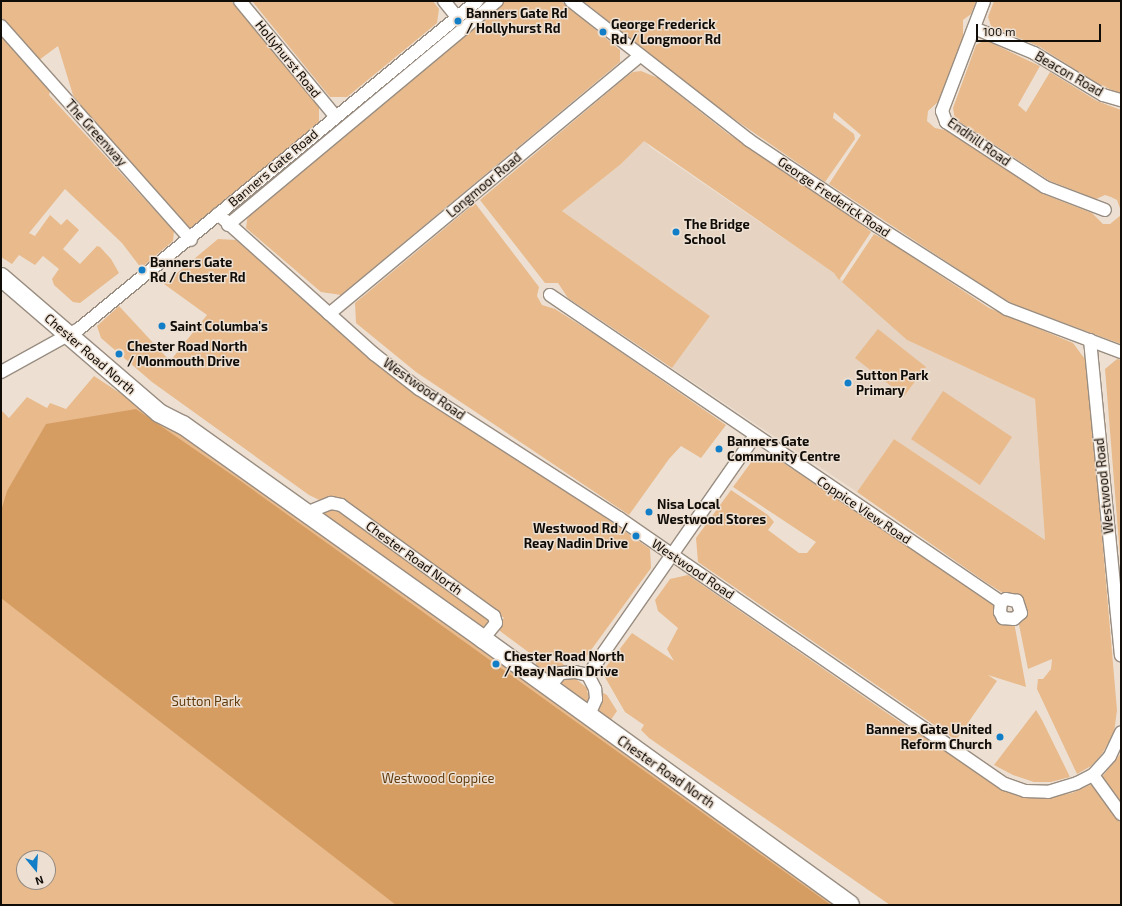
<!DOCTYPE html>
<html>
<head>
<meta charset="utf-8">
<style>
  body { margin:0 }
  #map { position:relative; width:1122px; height:906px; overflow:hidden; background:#ede0d3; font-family:"Exo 2",sans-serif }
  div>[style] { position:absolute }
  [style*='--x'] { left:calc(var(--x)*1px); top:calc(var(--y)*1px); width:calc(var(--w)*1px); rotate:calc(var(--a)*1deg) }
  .built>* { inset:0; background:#e6d3c1 }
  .green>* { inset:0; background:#e8ba8c }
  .forest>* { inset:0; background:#d59d62 }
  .roads { filter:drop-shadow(1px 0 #998d81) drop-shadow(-1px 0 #998d81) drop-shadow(0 1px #998d81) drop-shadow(0 -1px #998d81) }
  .minor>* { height:12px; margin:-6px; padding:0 6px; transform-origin:6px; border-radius:6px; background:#fff }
  .highway>* { height:18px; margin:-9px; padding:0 9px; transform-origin:9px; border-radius:9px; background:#fff }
  .dots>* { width:11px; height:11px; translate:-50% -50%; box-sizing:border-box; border:2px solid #ede0d3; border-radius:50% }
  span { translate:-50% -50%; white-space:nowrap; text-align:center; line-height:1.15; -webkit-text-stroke:3px #ede0d3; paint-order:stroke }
  .poi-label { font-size:13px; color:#100c08; font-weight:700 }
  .left { translate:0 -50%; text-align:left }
  .right { translate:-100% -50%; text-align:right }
  .street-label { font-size:13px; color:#100c08 }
  .park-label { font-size:13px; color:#613b0c }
  .frame { position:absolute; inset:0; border:2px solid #100c08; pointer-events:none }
  .north { position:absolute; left:16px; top:850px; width:40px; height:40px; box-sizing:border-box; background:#ede0d3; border:1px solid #958b82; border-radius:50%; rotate:162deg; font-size:11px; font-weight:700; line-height:16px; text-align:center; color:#100c08 }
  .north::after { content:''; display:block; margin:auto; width:14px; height:18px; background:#127ec8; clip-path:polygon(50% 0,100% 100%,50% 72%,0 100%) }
  .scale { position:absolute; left:976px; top:24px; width:125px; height:18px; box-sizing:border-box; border:2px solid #100c08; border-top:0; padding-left:5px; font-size:12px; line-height:14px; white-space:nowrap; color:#100c08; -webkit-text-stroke:3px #ede0d3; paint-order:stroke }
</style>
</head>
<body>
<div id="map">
  <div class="built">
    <i style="clip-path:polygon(644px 140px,650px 147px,834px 273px,907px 340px,1035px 399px,1045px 540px,894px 439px,857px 492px,672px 368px,710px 316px,562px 211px,621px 164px)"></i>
  </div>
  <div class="green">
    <i style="clip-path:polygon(1px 1px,231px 1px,319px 106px,319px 122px,193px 231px,96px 130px,73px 95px,58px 46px,39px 60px,1px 17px)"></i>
    <i style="clip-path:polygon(252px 1px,433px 1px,439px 9px,437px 23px,347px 97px,330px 97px)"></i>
    <i style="clip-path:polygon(505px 1px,561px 1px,620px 50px,620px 62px,341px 295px,321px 292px,246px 228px,248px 213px)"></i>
    <i style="clip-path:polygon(583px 1px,976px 1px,971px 14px,963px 20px,963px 39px,939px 101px,928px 111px,927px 121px,935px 128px,949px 131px,1043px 194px,1092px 213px,1103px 224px,1110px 224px,1121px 215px,1121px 344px,1015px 305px,997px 295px,829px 184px,861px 135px,834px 112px,833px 118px,854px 134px,855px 139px,825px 182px,717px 107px)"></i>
    <i style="clip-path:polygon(994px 1px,1121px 1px,1121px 94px,1096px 83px,1040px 47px,991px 26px,988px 17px)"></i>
    <i style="clip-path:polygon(1px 36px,50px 91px,49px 95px,174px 231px,173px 241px,141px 268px,122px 243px,65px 189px,29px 233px,35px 236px,50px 215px,61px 225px,67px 219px,79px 230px,63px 249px,80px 264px,97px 246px,100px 247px,111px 259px,119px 273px,80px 303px,73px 302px,54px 285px,52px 279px,59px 269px,43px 256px,35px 265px,19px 255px,12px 264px,1px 257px)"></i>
    <i style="clip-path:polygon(985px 40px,1040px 66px,1018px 105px,1026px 112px,1050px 72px,1097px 101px,1121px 110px,1121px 211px,1117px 200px,1111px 197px,1105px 195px,1096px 199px,1050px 181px,955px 119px,953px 108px,976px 45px)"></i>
    <i style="clip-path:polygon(641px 71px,658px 78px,727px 133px,848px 214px,871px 232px,839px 280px,834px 273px,644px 141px,621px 164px,562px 211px,710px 316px,672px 368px,568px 298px,558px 283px,545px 283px,480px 200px,626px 77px,633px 72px)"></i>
    <i style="clip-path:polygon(384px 84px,386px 88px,291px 167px,286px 166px,285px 162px)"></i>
    <i style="clip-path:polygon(475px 203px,539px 287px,537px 296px,542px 305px,555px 309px,599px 337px,726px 425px,701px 458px,681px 446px,669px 459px,629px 515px,416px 372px,356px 323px,355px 303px)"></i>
    <i style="clip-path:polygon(874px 234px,893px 244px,989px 308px,1073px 343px,1087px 362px,1117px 710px,1114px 733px,1102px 754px,1091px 766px,1077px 774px,1037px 689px,1038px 679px,1043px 679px,1051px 669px,1052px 659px,1028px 669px,1018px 620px,1026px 612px,1024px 601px,1018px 596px,1006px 595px,984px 581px,857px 492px,894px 439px,1045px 540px,1035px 399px,907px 340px,842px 282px)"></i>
    <i style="clip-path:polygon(218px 239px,236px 240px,349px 338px,500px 448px,566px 490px,650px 549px,651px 568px,583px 661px,560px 656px,531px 654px,496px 628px,504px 618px,385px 532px,309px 495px,152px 382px,101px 338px,97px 326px,119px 306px,170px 361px,207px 315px,164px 284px)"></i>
    <i style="clip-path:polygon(878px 329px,926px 367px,904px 396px,855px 358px)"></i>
    <i style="clip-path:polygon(1117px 359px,1121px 360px,1121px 568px,1105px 369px)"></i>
    <i style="clip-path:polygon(evenodd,94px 376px,240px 472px,839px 905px,1px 905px,1px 410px,9px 418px,27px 397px,47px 408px,50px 403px,66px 409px,94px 376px,24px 858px,48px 858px,48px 882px,24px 882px,24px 858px)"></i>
    <i style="clip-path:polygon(943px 391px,1012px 437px,980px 485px,911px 439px)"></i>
    <i style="clip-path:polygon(770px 454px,988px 600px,1014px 622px,1026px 687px,988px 675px,997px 681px,956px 740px,698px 562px,696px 538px,731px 490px,768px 515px,774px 522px,768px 530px,799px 553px,807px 553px,816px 542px,733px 487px,755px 457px)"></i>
    <i style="clip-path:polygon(336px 507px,492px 621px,483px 629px,321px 512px)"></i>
    <i style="clip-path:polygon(688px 575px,900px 722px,933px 741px,1000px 788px,1042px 798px,1072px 793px,1092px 784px,1121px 823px,1121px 905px,890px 905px,649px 738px,641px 730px,644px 725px,625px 712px,602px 672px,632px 633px,674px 661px,667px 649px,678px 628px,658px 611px,655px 600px,670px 579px)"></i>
    <i style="clip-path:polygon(538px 659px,560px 661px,568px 669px,550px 678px,533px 669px)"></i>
    <i style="clip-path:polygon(568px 678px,576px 679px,587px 688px,589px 701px,586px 708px,555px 686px)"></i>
    <i style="clip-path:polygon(598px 690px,607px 695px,617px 711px,608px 724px,598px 715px)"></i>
    <i style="clip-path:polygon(1036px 710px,1042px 720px,1070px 777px,1051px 782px,1034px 782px,1013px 775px,994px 765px)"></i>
    <i style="clip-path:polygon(1121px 753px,1121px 805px,1102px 777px)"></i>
  </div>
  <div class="forest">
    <i style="clip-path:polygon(136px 409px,235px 477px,831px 905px,396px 905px,1px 598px,1px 511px,7px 491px,46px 424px)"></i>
  </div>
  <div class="roads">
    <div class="minor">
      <i style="--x:240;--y:1;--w:149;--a:50.4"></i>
      <i style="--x:444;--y:1;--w:21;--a:51"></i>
      <i style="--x:571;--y:1;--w:226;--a:38"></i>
      <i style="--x:749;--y:140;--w:154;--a:33.9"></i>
      <i style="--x:877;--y:226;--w:154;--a:32.6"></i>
      <i style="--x:1007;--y:309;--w:122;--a:20.7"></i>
      <i style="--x:984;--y:1;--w:118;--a:110.9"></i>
      <i style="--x:942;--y:111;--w:12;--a:70"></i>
      <i style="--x:946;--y:122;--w:118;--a:33.3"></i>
      <i style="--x:1045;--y:187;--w:64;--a:21"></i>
      <i style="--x:1;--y:26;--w:286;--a:48.4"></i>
      <i style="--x:974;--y:28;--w:65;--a:22.6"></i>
      <i style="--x:1034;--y:53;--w:81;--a:31.3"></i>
      <i style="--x:1103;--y:95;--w:19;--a:16"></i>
      <i style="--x:218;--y:214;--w:210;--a:41.9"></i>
      <i style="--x:374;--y:354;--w:57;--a:37.9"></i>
      <i style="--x:419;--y:389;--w:238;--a:32.8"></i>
      <i style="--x:619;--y:518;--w:469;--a:34.6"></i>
      <i style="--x:1005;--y:784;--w:21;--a:19"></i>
      <i style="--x:1025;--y:791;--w:23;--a:2"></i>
      <i style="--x:1048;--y:792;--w:30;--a:-17"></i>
      <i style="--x:1077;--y:783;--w:18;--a:-27"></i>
      <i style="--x:1093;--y:775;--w:25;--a:-48"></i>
      <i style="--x:1110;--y:756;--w:26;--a:-65"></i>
      <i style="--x:228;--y:225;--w:350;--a:-39.8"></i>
      <i style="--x:550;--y:295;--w:546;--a:34.24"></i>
      <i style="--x:1001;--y:602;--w:10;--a:96"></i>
      <i style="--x:1000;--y:612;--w:7;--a:63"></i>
      <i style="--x:1003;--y:618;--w:11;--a:5"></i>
      <i style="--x:1014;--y:619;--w:9;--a:-41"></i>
      <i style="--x:1021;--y:613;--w:13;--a:-108"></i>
      <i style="--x:1017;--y:601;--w:11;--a:-170"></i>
      <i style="--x:1006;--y:599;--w:6;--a:149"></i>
      <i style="--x:329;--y:314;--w:404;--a:-39.7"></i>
      <i style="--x:1090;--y:340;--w:317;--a:84.4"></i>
      <i style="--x:1;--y:372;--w:89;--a:-28.9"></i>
      <i style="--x:79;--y:329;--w:516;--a:-39.49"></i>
      <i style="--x:306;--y:513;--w:27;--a:-22"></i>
      <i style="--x:331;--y:503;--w:10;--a:11"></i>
      <i style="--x:341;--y:505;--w:189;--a:36"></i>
      <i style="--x:494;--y:616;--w:7;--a:74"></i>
      <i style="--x:496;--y:623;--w:21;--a:129"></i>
      <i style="--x:588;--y:675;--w:292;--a:-55.1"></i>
      <i style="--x:548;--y:688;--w:20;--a:-49"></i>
      <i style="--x:561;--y:673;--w:14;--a:-4"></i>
      <i style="--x:575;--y:672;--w:13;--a:13"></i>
      <i style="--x:588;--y:675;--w:16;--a:63"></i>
      <i style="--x:595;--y:689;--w:10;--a:84"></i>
      <i style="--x:596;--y:699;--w:20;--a:114"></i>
      <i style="--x:1093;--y:775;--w:48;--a:54.3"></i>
    </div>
    <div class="highway">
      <i style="--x:1;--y:277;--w:208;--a:40.7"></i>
      <i style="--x:159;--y:413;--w:27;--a:27"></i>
      <i style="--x:183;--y:425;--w:369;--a:35.5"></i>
      <i style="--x:483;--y:639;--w:453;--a:35.9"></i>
    </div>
  </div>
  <div class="dots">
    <i style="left:458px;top:21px;background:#127ec8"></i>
    <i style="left:603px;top:32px;background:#127ec8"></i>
    <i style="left:676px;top:232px;background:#127ec8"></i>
    <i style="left:142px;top:270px;background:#127ec8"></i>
    <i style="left:162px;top:326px;background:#127ec8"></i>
    <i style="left:119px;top:354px;background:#127ec8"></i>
    <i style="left:848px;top:383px;background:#127ec8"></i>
    <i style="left:719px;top:449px;background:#127ec8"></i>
    <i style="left:649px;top:512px;background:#127ec8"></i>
    <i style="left:636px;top:536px;background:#127ec8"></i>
    <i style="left:496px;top:664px;background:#127ec8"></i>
    <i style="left:1000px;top:737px;background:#127ec8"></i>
  </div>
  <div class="poi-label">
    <span class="left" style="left:466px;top:21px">Banners Gate Rd<br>/ Hollyhurst Rd</span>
    <span class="left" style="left:611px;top:32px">George Frederick<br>Rd / Longmoor Rd</span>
    <span class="left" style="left:684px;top:232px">The Bridge<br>School</span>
    <span class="left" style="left:150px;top:270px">Banners Gate<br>Rd / Chester Rd</span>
    <span class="left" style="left:170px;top:326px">Saint Columba's</span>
    <span class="left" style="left:127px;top:354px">Chester Road North<br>/ Monmouth Drive</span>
    <span class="left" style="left:856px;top:383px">Sutton Park<br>Primary</span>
    <span class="left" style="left:727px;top:449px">Banners Gate<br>Community Centre</span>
    <span class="left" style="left:657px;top:512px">Nisa Local<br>Westwood Stores</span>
    <span class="right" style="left:628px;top:536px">Westwood Rd /<br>Reay Nadin Drive</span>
    <span class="left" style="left:504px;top:664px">Chester Road North<br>/ Reay Nadin Drive</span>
    <span class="right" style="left:992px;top:737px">Banners Gate United<br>Reform Church</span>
  </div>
  <div class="street-label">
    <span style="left:288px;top:59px;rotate:51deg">Hollyhurst Road</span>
    <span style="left:1069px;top:74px;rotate:30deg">Beacon Road</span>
    <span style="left:96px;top:133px;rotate:48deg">The Greenway</span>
    <span style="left:979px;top:142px;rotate:35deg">Endhill Road</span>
    <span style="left:273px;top:168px;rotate:-40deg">Banners Gate Road</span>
    <span style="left:484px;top:185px;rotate:-40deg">Longmoor Road</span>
    <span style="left:834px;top:197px;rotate:34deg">George Frederick Road</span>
    <span style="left:90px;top:354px;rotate:41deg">Chester Road North</span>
    <span style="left:424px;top:389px;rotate:35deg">Westwood Road</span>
    <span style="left:1104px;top:486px;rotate:-96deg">Westwood Road</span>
    <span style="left:864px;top:510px;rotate:34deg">Coppice View Road</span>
    <span style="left:414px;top:558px;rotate:36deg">Chester Road North</span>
    <span style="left:693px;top:569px;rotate:34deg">Westwood Road</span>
    <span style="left:666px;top:772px;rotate:35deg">Chester Road North</span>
  </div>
  <div class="park-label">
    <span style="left:206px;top:701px">Sutton Park</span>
    <span style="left:438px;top:778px">Westwood Coppice</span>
  </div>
  <div class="frame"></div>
  <div class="north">N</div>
  <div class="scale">100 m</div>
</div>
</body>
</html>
